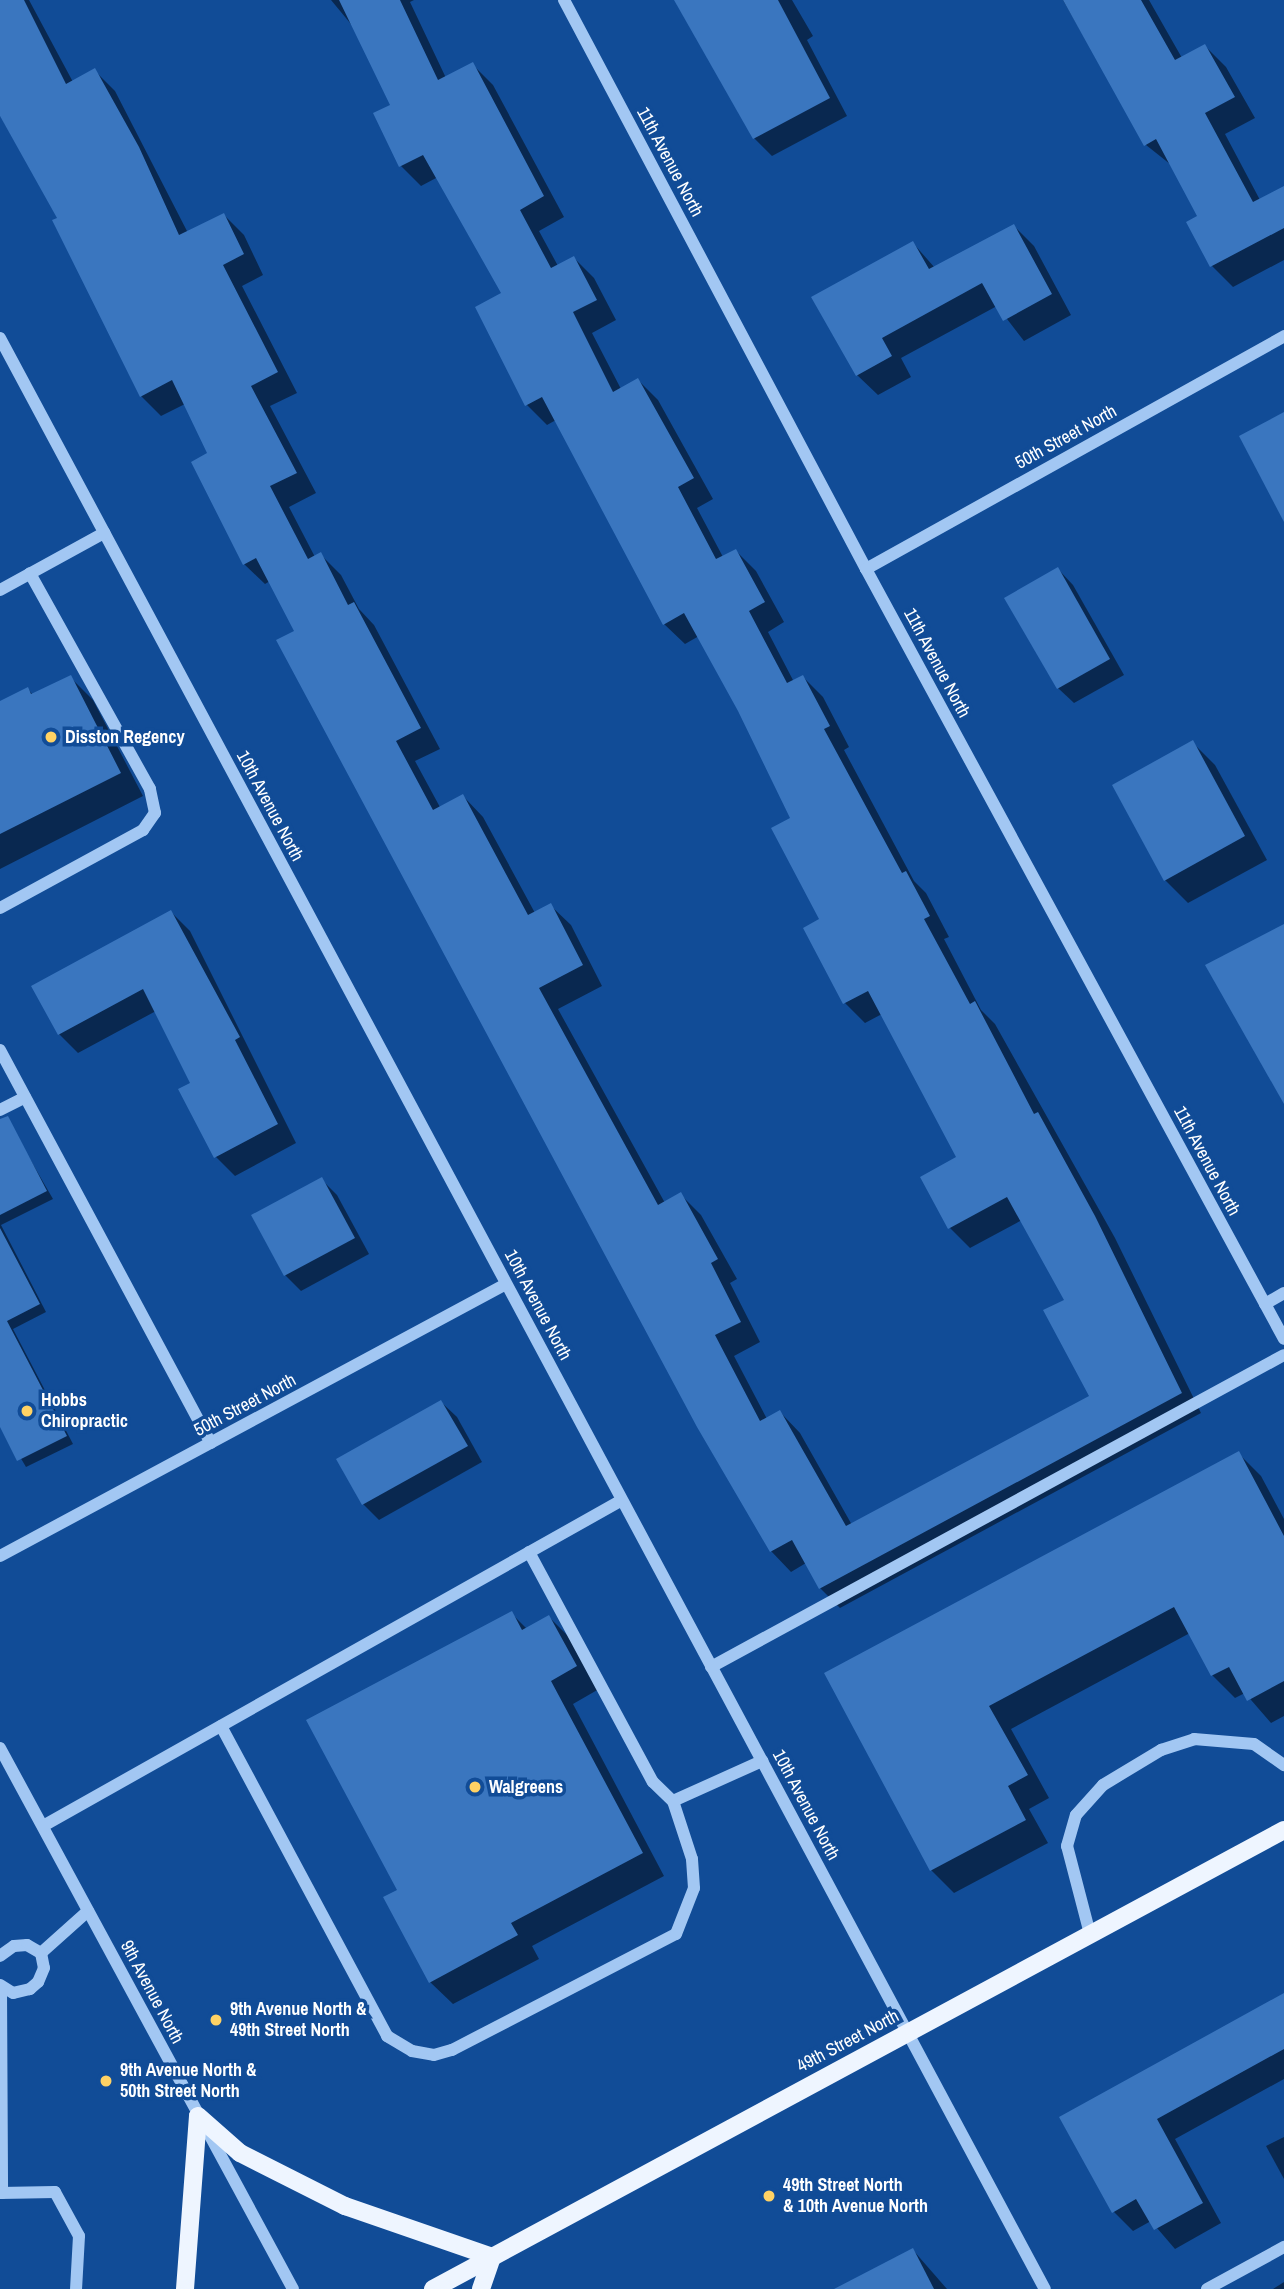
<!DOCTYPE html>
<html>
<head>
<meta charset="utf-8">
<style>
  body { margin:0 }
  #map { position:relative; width:1284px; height:2289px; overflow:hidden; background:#114c97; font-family:"Archivo Narrow",sans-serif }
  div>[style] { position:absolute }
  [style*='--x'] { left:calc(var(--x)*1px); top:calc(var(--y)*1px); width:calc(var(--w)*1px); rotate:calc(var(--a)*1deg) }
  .shadow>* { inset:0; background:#0007 }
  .building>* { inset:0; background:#3a76bf }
  .minor>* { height:12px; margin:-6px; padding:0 6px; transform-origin:6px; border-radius:6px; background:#a2c7f3 }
  .major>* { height:18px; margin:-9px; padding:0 9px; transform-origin:9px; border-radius:9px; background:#eef5ff }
  .dots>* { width:19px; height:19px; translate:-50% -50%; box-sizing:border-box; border:4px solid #114c97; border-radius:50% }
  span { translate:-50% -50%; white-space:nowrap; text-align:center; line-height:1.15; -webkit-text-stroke:7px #114c97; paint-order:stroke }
  .street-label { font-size:18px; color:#fff }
  .poi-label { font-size:18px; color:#fff; font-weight:700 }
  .left { translate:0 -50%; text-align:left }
</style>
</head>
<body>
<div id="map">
  <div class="shadow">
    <i style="clip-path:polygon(0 0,29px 0,73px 82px,94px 70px,115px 91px,188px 233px,224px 215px,244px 235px,263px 275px,242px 286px,297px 393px,270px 406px,316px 493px,289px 507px,315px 557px,321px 555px,341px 575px,359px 609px,374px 625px,440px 749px,415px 761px,441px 809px,463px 796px,483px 817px,535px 913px,550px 905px,571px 925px,602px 986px,558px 1009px,665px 1203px,680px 1194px,701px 1215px,737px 1279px,730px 1283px,760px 1342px,734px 1356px,767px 1419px,780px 1412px,800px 1433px,852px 1525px,1091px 1396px,1066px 1300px,1022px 1220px,970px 1248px,950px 1228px,958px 1158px,882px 1014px,865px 1023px,845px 1003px,805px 928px,822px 919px,793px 818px,739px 710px,699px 636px,685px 644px,664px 624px,556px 420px,547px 425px,527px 405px,503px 294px,438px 177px,421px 186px,401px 166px,392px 106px,355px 29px,331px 0,414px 0,410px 2px,446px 78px,473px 65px,493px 85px,564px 217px,539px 231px,558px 266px,574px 258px,594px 278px,616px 320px,592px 333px,621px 389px,638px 380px,658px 400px,713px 499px,697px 508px,723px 557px,736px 551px,756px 571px,784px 622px,768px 632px,794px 682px,803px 677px,823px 697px,849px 747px,844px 750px,914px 881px,926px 893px,949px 937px,944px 939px,981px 1010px,995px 1024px,1115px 1238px,1201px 1413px,840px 1608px,820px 1588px,806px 1563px,791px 1572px,771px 1551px,270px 581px,265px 584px,244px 564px,210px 454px,185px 404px,161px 416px,141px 396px,59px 219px,0 115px)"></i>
    <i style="clip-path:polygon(677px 0,792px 0,813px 36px,807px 40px,847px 116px,772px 156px,754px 138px)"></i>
    <i style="clip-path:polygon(1063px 0,1149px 0,1182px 58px,1205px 46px,1226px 67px,1255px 118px,1225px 134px,1260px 200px,1284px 188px,1284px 260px,1233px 287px,1212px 266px,1189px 223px,1200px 217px,1170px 164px,1146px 145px)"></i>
    <i style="clip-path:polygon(1014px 226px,1034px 246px,1071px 315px,1024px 341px,997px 306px,901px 358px,911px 377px,878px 395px,857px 375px,913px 243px,935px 268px)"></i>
    <i style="clip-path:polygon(1058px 569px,1073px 585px,1124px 675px,1074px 703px,1058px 688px)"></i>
    <i style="clip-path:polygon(70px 677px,93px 700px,143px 796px,0 869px,0 703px,28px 689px,33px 695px)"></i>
    <i style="clip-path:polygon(1192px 742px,1215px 765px,1267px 860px,1188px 903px,1165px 880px)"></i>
    <i style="clip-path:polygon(171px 912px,190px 931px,296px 1143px,235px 1176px,216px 1157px,180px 1090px,193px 1084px,156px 1011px,78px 1053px,59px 1034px,33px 987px)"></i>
    <i style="clip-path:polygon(23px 1147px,53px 1199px,1px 1225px,46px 1312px,13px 1329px,73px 1444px,26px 1467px,0 1423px,0 1158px)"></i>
    <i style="clip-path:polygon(322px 1180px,337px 1195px,369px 1254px,301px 1291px,285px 1275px)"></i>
    <i style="clip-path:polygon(441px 1402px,457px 1417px,482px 1462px,379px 1520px,363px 1504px,339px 1459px)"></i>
    <i style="clip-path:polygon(1238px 1453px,1261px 1476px,1284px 1519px,1284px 1716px,1271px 1723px,1245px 1693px,1235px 1698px,1212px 1675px,1190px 1633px,1011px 1729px,1049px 1798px,1029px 1809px,1048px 1843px,954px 1893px,931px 1870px,826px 1673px)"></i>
    <i style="clip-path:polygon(511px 1613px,527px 1629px,549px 1617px,572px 1640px,599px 1689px,573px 1704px,664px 1876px,532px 1946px,539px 1959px,453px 2004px,430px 1982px,400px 1891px)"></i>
    <i style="clip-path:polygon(1284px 1995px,1284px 2079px,1175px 2139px,1221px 2223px,1175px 2249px,1151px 2221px,1133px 2231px,1113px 2211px,1062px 2118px)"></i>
    <i style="clip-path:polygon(1284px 2137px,1284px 2179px,1266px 2146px)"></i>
    <i style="clip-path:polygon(913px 2250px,947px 2289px,838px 2289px)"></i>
    <i style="clip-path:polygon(1284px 2282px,1284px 2289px,1273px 2289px)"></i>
  </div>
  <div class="building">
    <i style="clip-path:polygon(0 0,24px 0,66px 84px,95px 68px,139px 147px,179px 235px,224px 213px,244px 254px,223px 265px,278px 372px,251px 386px,297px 473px,270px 486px,308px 559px,321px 552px,348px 605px,354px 602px,421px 728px,396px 741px,433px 810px,463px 794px,528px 915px,551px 903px,583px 965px,539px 988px,658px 1205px,681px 1192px,718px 1259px,711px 1263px,741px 1322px,715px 1335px,760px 1421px,780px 1410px,846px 1526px,1089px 1396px,1043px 1310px,1064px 1300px,1007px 1197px,948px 1229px,920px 1177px,956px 1157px,868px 991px,843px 1004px,803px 928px,819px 919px,771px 828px,790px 818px,738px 711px,684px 613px,663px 625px,542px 397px,525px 406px,475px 307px,501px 293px,423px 155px,399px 167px,373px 113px,390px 105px,339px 0,400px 0,438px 80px,473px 62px,544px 196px,520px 210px,551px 268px,574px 256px,597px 300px,573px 312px,613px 392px,638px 378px,694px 478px,678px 487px,716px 559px,736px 549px,765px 602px,749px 611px,787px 683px,803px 675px,830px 726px,824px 729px,902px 873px,906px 871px,930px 916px,924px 919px,970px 1004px,975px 1001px,1034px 1114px,1038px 1112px,1095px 1216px,1182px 1393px,819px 1589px,792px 1540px,770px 1552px,697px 1427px,276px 640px,294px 631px,256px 558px,243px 565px,191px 462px,207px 453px,172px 380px,140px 397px,52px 220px,57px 218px,0 116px)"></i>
    <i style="clip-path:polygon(674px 0,778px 0,830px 98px,753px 139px)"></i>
    <i style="clip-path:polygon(1063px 0,1141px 0,1175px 60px,1205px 44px,1235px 97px,1205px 113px,1253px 202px,1284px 186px,1284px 228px,1210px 267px,1186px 222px,1197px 216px,1156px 139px,1144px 146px)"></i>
    <i style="clip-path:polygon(1014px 224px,1052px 294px,1003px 321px,982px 283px,882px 338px,892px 356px,856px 376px,811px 297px,913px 241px,929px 269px)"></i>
    <i style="clip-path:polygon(1284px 412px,1284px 522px,1239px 436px)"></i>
    <i style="clip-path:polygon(1058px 567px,1110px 659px,1057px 689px,1004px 598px)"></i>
    <i style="clip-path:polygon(71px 675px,121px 773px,0 834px,0 701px,28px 687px,31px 694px)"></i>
    <i style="clip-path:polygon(1193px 740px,1245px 836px,1164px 881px,1112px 785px)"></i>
    <i style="clip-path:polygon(171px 910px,240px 1037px,235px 1040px,278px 1124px,214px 1158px,178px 1089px,190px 1083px,143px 989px,58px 1035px,31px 986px)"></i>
    <i style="clip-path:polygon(1284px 924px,1284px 1104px,1205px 965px)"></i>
    <i style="clip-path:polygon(8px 1116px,47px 1191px,0 1215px,0 1119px)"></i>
    <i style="clip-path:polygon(322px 1177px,355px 1238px,284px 1276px,251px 1215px)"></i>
    <i style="clip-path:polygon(0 1228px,40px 1304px,7px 1321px,67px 1436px,17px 1461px,0 1427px)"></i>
    <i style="clip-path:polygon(441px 1400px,468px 1446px,362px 1505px,336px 1459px)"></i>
    <i style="clip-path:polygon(1239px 1451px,1284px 1536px,1284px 1681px,1247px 1701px,1229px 1667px,1211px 1676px,1174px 1607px,989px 1706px,1028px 1775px,1008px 1786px,1026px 1820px,930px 1871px,824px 1673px)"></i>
    <i style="clip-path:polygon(512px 1611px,522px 1630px,549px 1615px,577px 1666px,551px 1681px,643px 1853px,511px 1923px,518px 1935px,429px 1983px,383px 1897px,397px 1890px,306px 1720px)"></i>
    <i style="clip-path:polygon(1284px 1993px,1284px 2049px,1157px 2119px,1203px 2203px,1154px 2230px,1136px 2199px,1112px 2213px,1059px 2117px)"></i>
    <i style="clip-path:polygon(913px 2248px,934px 2289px,834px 2289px)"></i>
  </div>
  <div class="minor">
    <i style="--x:564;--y:0;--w:644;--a:62.04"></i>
    <i style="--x:866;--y:569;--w:876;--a:61.5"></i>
    <i style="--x:0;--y:338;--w:2213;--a:61.83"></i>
    <i style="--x:866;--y:569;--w:479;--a:-29.1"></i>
    <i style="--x:0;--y:590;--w:119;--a:-28.7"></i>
    <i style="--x:0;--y:908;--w:163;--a:-28.6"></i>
    <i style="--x:143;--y:830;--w:21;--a:-55"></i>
    <i style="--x:155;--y:813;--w:25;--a:-102"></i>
    <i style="--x:150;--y:789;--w:247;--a:-119.1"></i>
    <i style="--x:0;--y:1050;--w:446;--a:61.8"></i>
    <i style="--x:0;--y:1110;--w:28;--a:-27"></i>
    <i style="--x:1265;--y:1304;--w:22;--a:-30"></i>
    <i style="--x:529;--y:1552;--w:261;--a:61.7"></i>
    <i style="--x:653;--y:1782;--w:28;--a:44"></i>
    <i style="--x:673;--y:1801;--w:98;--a:-24.2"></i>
    <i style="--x:0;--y:1556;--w:574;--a:-28.26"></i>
    <i style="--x:711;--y:1667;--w:652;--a:-28.57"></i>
    <i style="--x:221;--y:1726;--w:352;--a:61.8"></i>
    <i style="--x:387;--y:2036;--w:29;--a:31"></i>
    <i style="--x:412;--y:2051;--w:22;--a:10"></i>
    <i style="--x:434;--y:2055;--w:19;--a:-16"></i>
    <i style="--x:452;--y:2050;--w:252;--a:-27.4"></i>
    <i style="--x:676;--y:1934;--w:49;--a:-68.6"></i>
    <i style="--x:694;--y:1888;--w:29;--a:-94"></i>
    <i style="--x:692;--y:1859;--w:61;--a:-108.1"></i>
    <i style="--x:0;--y:1748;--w:615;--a:61.56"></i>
    <i style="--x:43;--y:1826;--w:664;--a:-29.38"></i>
    <i style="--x:1090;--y:1934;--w:91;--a:-104.6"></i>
    <i style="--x:1067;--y:1846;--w:32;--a:-74"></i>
    <i style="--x:1076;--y:1815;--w:40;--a:-48"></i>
    <i style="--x:1103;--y:1785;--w:68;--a:-31.1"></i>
    <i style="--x:1161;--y:1750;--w:35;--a:-18"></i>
    <i style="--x:1194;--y:1739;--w:60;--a:4.8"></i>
    <i style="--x:1254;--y:1744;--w:37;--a:35"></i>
    <i style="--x:41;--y:1953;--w:63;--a:-41.8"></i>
    <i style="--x:0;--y:1956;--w:17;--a:-36"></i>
    <i style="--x:14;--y:1946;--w:13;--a:-4"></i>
    <i style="--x:27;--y:1945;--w:16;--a:30"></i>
    <i style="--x:41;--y:1953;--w:15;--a:79"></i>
    <i style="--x:44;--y:1968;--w:15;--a:113"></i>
    <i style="--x:38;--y:1982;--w:11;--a:139"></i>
    <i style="--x:30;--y:1989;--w:17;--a:167"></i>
    <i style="--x:13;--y:1993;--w:15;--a:-148"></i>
    <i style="--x:1;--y:1988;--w:205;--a:89.7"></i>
    <i style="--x:0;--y:2193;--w:55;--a:-1"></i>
    <i style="--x:55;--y:2192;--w:50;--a:61.4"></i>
    <i style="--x:79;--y:2236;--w:53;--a:93.2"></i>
    <i style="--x:1207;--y:2289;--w:88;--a:-28.6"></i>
  </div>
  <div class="major">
    <i style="--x:198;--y:2116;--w:56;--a:41.4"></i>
    <i style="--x:240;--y:2153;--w:118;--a:26.8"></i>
    <i style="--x:345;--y:2206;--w:156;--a:19.1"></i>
    <i style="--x:185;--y:2289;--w:173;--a:-85.7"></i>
    <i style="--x:433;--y:2289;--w:967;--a:-28.34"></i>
    <i style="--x:481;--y:2289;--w:34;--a:-71"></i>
  </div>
  <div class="dots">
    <i style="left:51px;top:737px;background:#ffd264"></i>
    <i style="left:27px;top:1411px;background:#ffd264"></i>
    <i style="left:475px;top:1787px;background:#ffd264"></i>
    <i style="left:216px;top:2020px;background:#ffd264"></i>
    <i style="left:106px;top:2081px;background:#ffd264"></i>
    <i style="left:769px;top:2196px;background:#ffd264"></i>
  </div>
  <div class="street-label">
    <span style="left:670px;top:162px;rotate:62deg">11th Avenue North</span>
    <span style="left:1066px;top:437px;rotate:-29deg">50th Street North</span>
    <span style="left:937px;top:663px;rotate:62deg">11th Avenue North</span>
    <span style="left:270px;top:806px;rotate:62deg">10th Avenue North</span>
    <span style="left:1207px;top:1161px;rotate:62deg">11th Avenue North</span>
    <span style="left:538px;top:1305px;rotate:62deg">10th Avenue North</span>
    <span style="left:245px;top:1405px;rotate:-28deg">50th Street North</span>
    <span style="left:806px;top:1805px;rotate:62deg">10th Avenue North</span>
    <span style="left:152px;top:1992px;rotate:62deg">9th Avenue North</span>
    <span style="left:848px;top:2041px;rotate:-28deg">49th Street North</span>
  </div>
  <div class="poi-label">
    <span class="left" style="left:65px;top:737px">Disston Regency</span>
    <span class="left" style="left:41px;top:1411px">Hobbs<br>Chiropractic</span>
    <span class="left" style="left:489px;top:1787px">Walgreens</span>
    <span class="left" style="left:230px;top:2020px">9th Avenue North &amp;<br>49th Street North</span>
    <span class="left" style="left:120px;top:2081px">9th Avenue North &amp;<br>50th Street North</span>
    <span class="left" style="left:783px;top:2196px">49th Street North<br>&amp; 10th Avenue North</span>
  </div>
</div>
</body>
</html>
